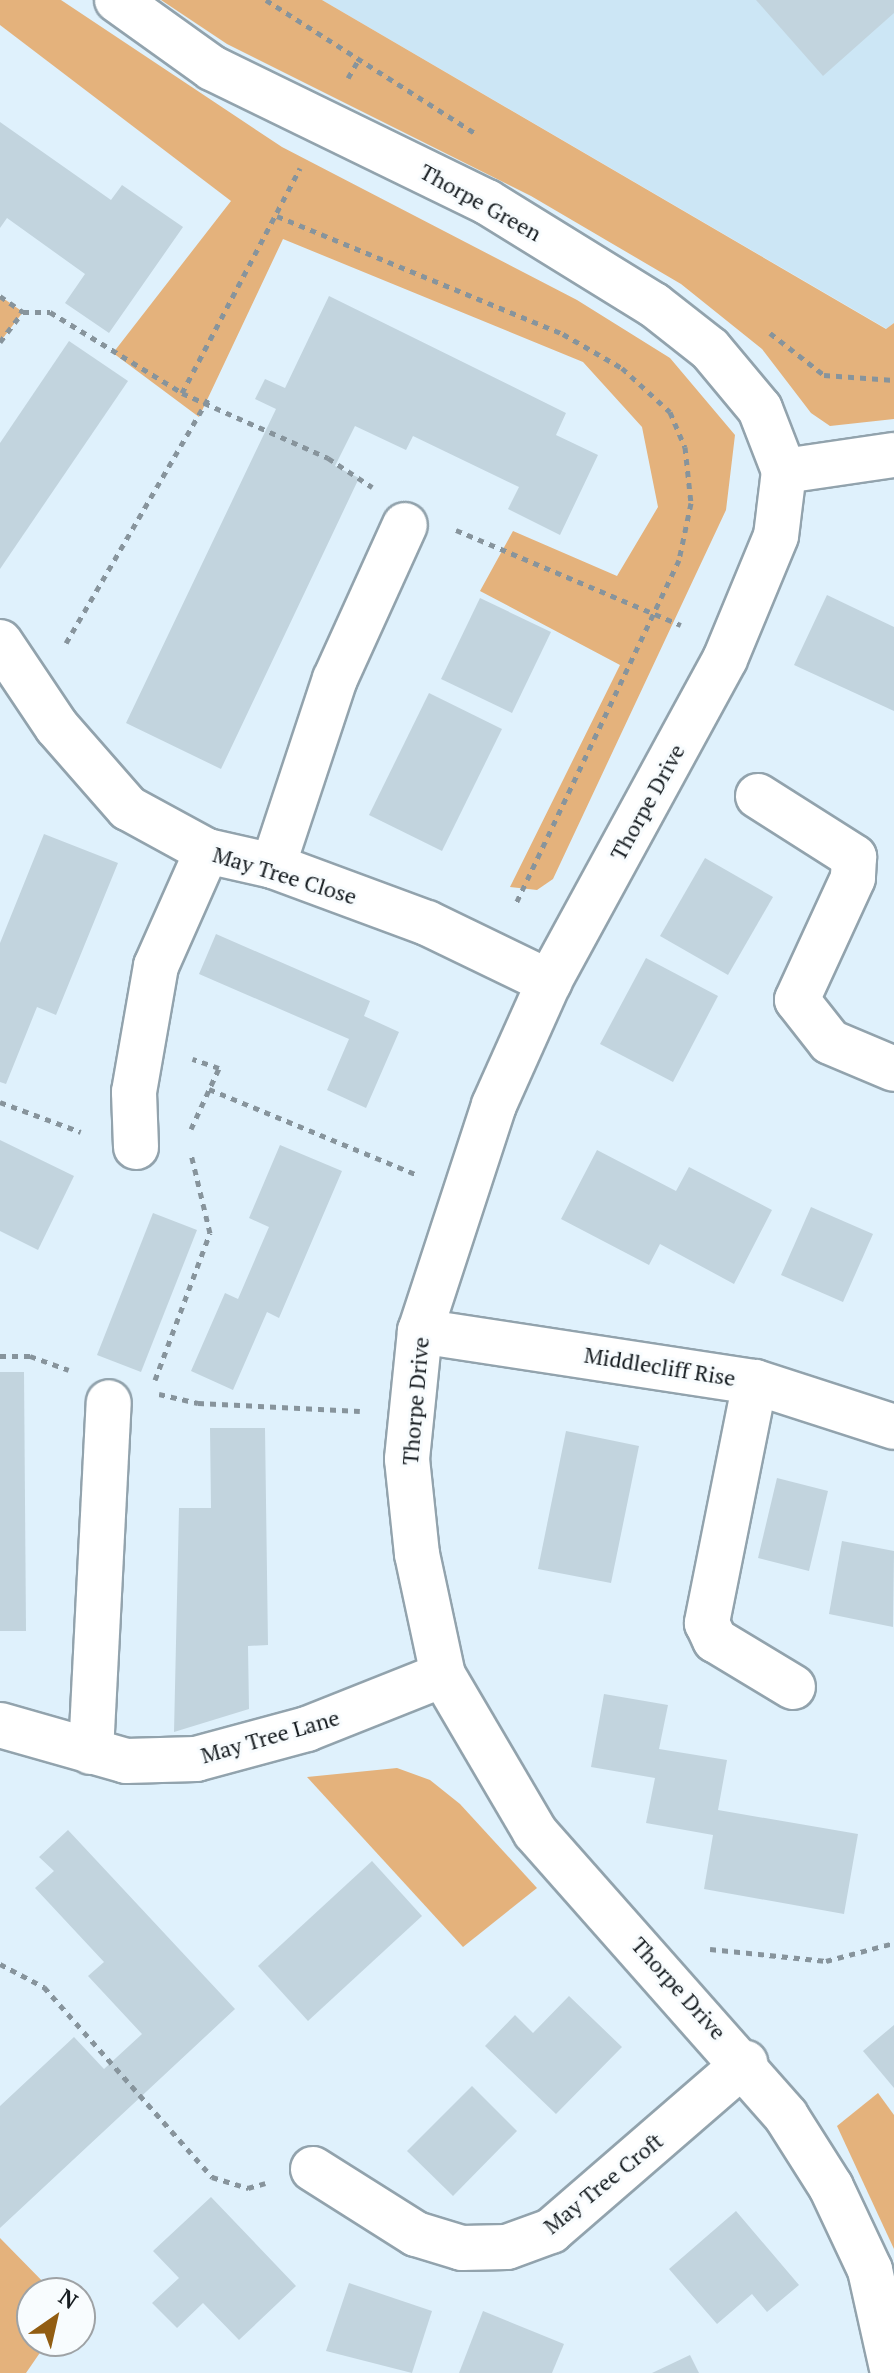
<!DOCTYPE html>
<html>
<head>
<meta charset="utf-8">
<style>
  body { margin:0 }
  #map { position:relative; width:894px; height:2373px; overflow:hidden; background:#dff1fc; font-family:"PT Serif",serif }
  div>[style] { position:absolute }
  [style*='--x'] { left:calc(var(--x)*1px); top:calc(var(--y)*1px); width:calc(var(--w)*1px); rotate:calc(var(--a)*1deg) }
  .built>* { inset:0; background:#cce6f5 }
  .green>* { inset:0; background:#e4b27c }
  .building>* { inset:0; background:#c2d4de }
  .path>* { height:5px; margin-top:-2.5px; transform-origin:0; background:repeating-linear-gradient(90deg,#87949c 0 6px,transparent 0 12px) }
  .roads { filter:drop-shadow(2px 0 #92a3ad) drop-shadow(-2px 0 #92a3ad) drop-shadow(0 2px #92a3ad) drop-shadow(0 -2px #92a3ad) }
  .minor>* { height:44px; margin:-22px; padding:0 22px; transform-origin:22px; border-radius:22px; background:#fff }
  span { translate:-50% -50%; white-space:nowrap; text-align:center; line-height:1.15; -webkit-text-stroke:6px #f8fcfe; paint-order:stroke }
  .street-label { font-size:22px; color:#161c20 }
  .north { position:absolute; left:16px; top:2277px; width:80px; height:80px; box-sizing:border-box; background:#f8fcfe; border:2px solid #9ea2a5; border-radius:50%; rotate:34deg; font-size:22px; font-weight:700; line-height:32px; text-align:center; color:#161c20 }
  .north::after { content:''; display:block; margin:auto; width:28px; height:36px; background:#925d12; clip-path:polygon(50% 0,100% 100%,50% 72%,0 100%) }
</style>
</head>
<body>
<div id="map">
  <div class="built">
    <i style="clip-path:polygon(322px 0,894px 0,894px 323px,887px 329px)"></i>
  </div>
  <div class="green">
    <i style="clip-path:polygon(0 0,61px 0,282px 147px,577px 300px,670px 358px,735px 435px,726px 510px,553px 879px,537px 890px,510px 887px,620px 665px,480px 591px,513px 531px,617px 576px,658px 507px,642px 427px,583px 362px,283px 239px,199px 417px,113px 353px,231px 201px,0 25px)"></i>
    <i style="clip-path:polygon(161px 0,322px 0,886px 329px,894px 323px,894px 419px,830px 426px,811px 413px,762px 349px,681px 284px,531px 196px,227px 44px)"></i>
    <i style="clip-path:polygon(0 296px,23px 312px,0 342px)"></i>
    <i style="clip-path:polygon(397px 1768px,430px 1780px,460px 1804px,537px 1888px,463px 1947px,307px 1777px)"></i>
    <i style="clip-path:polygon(878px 2093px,894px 2115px,894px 2249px,837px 2126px)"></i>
    <i style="clip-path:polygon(0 2238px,54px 2293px,32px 2293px,32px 2341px,48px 2341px,26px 2373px,0 2373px)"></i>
  </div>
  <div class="building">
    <i style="clip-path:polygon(756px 0,894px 0,894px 13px,823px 76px)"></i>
    <i style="clip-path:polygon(0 122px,111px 200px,122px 185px,183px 227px,109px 333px,65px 303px,85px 274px,7px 218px,0 228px)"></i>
    <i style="clip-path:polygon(329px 296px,566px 413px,556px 435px,598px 455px,560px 535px,508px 509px,519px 487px,413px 436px,406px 450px,355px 426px,335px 466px,359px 478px,221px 769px,126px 723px,276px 409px,255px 399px,265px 379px,285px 388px)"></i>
    <i style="clip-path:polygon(69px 341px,128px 381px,0 569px,0 443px)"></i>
    <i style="clip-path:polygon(827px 595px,894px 627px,894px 711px,794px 665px)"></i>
    <i style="clip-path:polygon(480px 598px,551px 632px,512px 713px,441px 679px)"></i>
    <i style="clip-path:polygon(429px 693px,502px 729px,442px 851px,369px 815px)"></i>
    <i style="clip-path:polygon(44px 834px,118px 863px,56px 1015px,37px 1007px,6px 1084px,0 1082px,0 943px)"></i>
    <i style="clip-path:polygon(705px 858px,773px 897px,728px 975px,660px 936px)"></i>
    <i style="clip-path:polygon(216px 934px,370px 1001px,364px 1016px,399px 1032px,366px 1108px,327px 1090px,349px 1039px,199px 974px)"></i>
    <i style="clip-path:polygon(646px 958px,718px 996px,673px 1082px,600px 1044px)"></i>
    <i style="clip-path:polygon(0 1140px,74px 1176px,38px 1250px,0 1231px)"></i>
    <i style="clip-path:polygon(280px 1145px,342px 1171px,279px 1318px,267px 1312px,233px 1390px,191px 1371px,225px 1293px,238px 1299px,269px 1227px,249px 1218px)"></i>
    <i style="clip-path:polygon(597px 1150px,676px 1191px,689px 1167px,772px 1210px,734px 1284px,660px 1244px,649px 1265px,561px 1219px)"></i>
    <i style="clip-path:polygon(811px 1207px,873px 1234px,843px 1302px,781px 1275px)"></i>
    <i style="clip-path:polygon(153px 1213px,197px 1230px,141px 1372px,97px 1355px)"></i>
    <i style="clip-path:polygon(0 1372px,24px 1372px,26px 1631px,0 1631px)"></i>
    <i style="clip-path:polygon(210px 1428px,265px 1428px,268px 1645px,248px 1646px,249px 1709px,174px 1732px,179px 1508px,211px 1508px)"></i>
    <i style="clip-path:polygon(566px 1431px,639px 1446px,611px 1583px,538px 1569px)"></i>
    <i style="clip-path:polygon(777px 1478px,828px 1491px,809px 1571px,758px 1558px)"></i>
    <i style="clip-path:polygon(842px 1541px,894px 1551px,893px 1627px,829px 1614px)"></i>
    <i style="clip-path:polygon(604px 1694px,668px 1705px,659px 1749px,727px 1760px,718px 1810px,858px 1834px,844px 1914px,704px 1889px,713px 1835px,646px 1823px,655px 1778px,591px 1767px)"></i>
    <i style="clip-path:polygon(68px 1830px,235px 2009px,0 2228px,0 2106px,74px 2037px,104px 2069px,142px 2034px,88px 1976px,104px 1962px,35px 1888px,54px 1871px,39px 1857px)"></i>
    <i style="clip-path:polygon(372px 1861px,422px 1916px,308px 2021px,258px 1966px)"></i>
    <i style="clip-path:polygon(569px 1996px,622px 2047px,556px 2114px,485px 2046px,515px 2015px,533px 2033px)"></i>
    <i style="clip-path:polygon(894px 2025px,894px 2088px,863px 2051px)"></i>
    <i style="clip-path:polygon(472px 2086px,517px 2131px,453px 2196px,407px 2151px)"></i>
    <i style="clip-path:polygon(211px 2197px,296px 2286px,239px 2340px,203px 2303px,177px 2328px,152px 2303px,179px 2278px,153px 2251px)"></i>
    <i style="clip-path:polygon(736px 2211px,799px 2285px,767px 2312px,752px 2294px,717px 2324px,669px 2269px)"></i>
    <i style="clip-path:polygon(349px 2283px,432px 2311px,412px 2373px,326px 2351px)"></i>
    <i style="clip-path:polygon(483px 2311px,564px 2344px,552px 2373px,459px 2373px)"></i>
    <i style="clip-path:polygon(690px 2355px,699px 2373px,652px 2373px)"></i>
  </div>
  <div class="path">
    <i style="--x:266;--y:0;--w:251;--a:32.5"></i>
    <i style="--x:348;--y:78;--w:22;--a:-60"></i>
    <i style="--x:277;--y:216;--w:309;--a:22.4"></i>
    <i style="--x:563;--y:334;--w:68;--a:30"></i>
    <i style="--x:622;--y:368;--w:65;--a:42.5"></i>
    <i style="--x:670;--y:412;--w:38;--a:67"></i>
    <i style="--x:685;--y:447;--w:56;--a:83.9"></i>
    <i style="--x:691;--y:503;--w:58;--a:101.9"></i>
    <i style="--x:679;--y:560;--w:383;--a:115.4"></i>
    <i style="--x:0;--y:296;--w:28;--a:35"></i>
    <i style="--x:770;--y:333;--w:68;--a:37.9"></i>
    <i style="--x:824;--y:375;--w:70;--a:4.1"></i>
    <i style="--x:0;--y:342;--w:38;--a:-53"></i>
    <i style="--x:23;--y:312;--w:27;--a:0"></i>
    <i style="--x:50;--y:312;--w:155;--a:31.5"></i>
    <i style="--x:182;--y:393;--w:160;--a:24"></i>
    <i style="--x:328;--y:458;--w:53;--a:33.4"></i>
    <i style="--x:182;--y:393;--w:254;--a:-62.3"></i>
    <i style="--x:456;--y:530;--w:244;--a:22.9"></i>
    <i style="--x:66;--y:643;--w:282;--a:-59.8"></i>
    <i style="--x:209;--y:1089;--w:223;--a:22.4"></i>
    <i style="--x:0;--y:1102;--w:86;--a:20.3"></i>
    <i style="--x:191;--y:1129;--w:67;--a:-65.3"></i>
    <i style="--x:219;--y:1068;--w:28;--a:-161"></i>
    <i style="--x:0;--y:1356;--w:30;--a:0"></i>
    <i style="--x:30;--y:1356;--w:41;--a:19.7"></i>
    <i style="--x:155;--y:1380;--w:157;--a:-69.5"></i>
    <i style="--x:210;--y:1233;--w:81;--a:-103.5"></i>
    <i style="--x:159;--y:1394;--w:40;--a:13"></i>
    <i style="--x:198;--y:1403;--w:162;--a:2.8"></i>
    <i style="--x:710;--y:1949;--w:117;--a:5.9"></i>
    <i style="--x:826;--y:1961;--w:70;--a:-14.8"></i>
    <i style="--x:0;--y:1964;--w:50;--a:27.6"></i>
    <i style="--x:44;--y:1987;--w:254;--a:48.5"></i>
    <i style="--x:212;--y:2177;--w:38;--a:17"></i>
    <i style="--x:248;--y:2188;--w:18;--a:-16"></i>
  </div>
  <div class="roads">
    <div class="minor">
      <i style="--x:117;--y:0;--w:117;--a:35.6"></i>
      <i style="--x:212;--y:68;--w:306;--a:26"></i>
      <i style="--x:487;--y:202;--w:196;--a:31.7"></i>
      <i style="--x:654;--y:305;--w:71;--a:38.2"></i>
      <i style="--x:710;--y:349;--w:78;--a:50.2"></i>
      <i style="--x:760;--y:409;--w:66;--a:68.8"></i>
      <i style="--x:784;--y:471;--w:65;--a:97"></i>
      <i style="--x:776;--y:536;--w:133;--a:112.5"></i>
      <i style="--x:725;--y:659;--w:368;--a:118.6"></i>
      <i style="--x:549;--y:982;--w:135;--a:114.1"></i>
      <i style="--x:494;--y:1105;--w:238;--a:108.1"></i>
      <i style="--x:420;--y:1331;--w:129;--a:95.8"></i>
      <i style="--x:407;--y:1459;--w:96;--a:84"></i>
      <i style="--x:417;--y:1554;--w:124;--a:77.9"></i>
      <i style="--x:443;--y:1675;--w:182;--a:59.6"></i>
      <i style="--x:535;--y:1832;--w:379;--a:48.5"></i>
      <i style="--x:786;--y:2116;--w:84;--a:57.6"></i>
      <i style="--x:831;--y:2187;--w:92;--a:64.8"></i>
      <i style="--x:870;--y:2270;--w:106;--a:77.4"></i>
      <i style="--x:784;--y:471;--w:111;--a:-8.3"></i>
      <i style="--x:0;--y:642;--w:102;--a:56.2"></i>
      <i style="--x:57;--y:727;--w:108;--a:48.8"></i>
      <i style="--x:128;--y:808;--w:90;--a:28.6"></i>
      <i style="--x:207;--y:851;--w:68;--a:12.8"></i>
      <i style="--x:273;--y:866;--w:164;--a:20.3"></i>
      <i style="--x:427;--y:923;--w:136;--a:25.8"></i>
      <i style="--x:758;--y:796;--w:114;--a:32.4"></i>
      <i style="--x:854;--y:857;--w:21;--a:93"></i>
      <i style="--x:853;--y:878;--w:134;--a:114.7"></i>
      <i style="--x:797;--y:1000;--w:53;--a:51.8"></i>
      <i style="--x:830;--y:1042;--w:69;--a:22.9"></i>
      <i style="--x:273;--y:866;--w:197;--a:-71.7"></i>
      <i style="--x:335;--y:679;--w:169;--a:-65.6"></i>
      <i style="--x:136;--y:1147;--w:55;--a:-92.1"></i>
      <i style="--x:134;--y:1092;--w:128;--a:-80.1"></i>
      <i style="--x:156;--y:966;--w:126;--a:-66.1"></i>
      <i style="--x:420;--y:1331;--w:339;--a:8.7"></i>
      <i style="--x:755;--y:1382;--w:146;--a:17.9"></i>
      <i style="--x:755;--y:1382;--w:246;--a:101.3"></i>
      <i style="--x:707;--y:1623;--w:19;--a:65"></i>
      <i style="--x:715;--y:1640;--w:91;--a:31.1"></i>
      <i style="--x:0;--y:1725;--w:131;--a:15.9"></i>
      <i style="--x:126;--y:1761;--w:70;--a:-1.6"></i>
      <i style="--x:196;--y:1759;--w:115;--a:-15.1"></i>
      <i style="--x:307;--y:1729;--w:146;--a:-21.7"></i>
      <i style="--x:91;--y:1752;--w:350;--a:-87.1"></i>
      <i style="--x:313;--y:2169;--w:122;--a:32.3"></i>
      <i style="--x:416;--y:2234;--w:48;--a:16.9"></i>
      <i style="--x:462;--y:2248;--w:45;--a:-1.3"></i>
      <i style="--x:507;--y:2247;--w:47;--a:-20"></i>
      <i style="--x:551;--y:2231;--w:257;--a:-40.9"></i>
    </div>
  </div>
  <div class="street-label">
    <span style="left:481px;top:202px;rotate:29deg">Thorpe Green</span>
    <span style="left:647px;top:802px;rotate:-61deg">Thorpe Drive</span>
    <span style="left:285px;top:875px;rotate:17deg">May Tree Close</span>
    <span style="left:660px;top:1366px;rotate:9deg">Middlecliff Rise</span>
    <span style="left:415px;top:1401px;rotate:-85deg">Thorpe Drive</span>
    <span style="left:270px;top:1736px;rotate:-16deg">May Tree Lane</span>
    <span style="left:679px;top:1988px;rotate:48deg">Thorpe Drive</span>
    <span style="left:603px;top:2183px;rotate:-39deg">May Tree Croft</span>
  </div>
  <div class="north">N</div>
</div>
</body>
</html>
